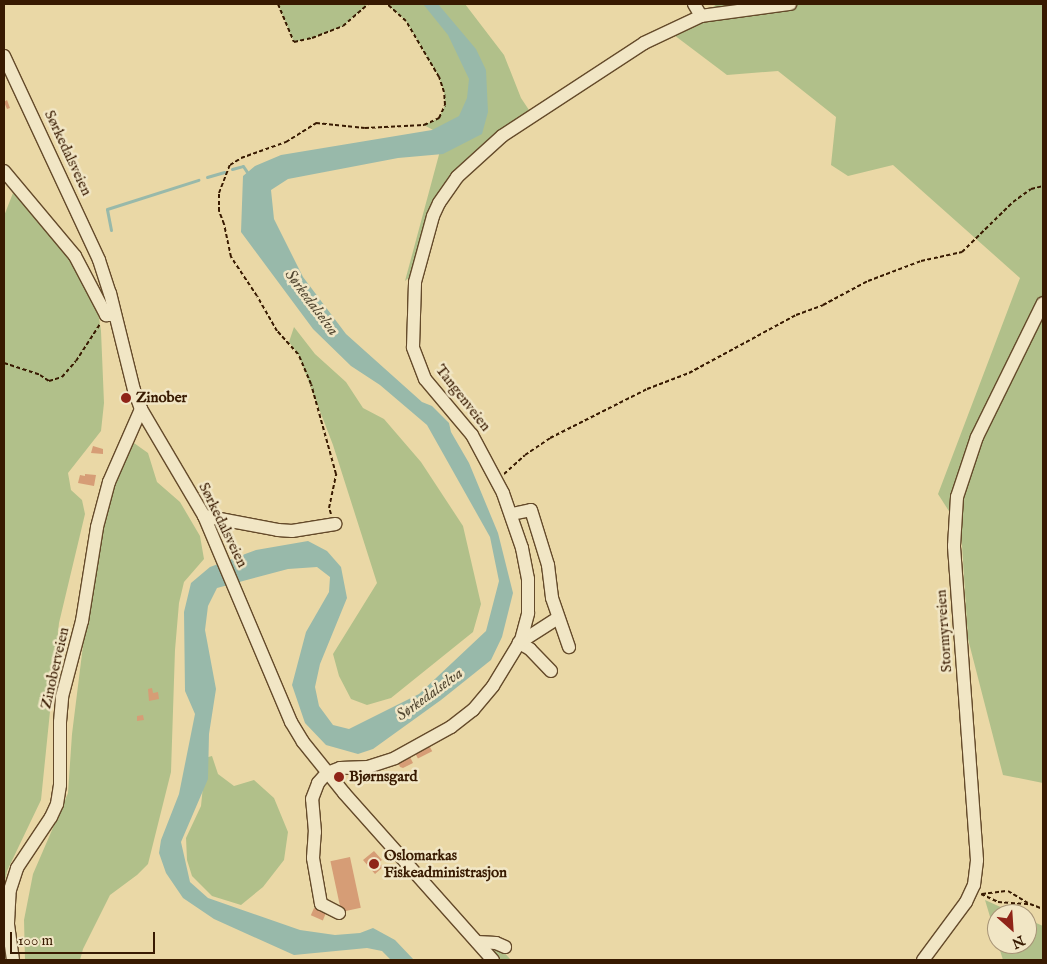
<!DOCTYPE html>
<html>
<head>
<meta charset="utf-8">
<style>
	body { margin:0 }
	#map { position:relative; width:1047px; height:964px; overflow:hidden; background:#ead8a6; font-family:"IM FELL English",serif }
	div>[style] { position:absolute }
	.green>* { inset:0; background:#b1c08a }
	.water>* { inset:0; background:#98b9aa }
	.stream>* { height:3px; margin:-1.5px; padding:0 1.5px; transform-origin:1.5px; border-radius:1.5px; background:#98b9aa }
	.building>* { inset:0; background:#d69d76; transform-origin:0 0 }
	.path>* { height:2px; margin-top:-1px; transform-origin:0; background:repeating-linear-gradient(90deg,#381a01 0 4px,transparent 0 6.5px) }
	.roads { filter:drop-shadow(1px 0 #644a2a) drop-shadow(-1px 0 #644a2a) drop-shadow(0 1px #644a2a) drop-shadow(0 -1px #644a2a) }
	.minor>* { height:12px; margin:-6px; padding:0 6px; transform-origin:6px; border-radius:6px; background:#f1e6c5 }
	.dots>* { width:14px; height:14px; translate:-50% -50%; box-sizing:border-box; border:2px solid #f1e6c5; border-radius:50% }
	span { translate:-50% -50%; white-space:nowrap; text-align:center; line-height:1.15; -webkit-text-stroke:5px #f1e6c5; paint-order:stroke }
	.street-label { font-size:15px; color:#381a01 }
	.poi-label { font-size:15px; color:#381a01; font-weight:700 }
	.left { translate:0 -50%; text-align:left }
	.water-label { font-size:16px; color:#554a34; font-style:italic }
	.frame { position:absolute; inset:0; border:5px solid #381a01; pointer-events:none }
	.north { position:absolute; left:987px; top:904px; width:50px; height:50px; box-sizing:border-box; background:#f1e6c5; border:1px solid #a79477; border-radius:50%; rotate:154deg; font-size:14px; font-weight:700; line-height:20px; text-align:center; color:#381a01 }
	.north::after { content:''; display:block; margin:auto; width:18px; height:22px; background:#8f2418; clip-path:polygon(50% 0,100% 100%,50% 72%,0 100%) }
	.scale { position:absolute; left:10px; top:932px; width:145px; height:22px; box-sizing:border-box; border:2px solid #381a01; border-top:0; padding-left:6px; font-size:15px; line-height:18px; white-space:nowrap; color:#381a01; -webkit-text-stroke:4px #f1e6c5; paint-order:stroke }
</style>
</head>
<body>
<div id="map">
	<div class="green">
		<div style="clip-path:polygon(278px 4px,368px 4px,343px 26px,312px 38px,294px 42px)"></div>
		<div style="clip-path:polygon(387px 4px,465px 4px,504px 55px,521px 98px,531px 113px,455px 174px,416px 271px,405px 281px,444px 136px,424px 125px,439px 118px,445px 105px,444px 92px,439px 77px,406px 21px)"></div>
		<div style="clip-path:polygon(717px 4px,1043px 4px,1043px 783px,1003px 775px,968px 639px,961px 530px,938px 494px,1020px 278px,893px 165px,848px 176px,831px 165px,836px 117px,778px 71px,727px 75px,674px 35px)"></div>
		<div style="clip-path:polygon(13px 193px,94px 283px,101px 331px,104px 403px,101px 431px,68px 473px,71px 490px,82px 500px,85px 514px,59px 623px,41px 800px,7px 871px,4px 886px,4px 216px)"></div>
		<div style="clip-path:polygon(294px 327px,315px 354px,346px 382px,363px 408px,384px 419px,421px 462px,463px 526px,481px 604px,473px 632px,391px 698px,367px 705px,351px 699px,339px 676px,333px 654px,377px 583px,333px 445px,298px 354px,289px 342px)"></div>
		<div style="clip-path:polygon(134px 443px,148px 453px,157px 482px,180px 502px,200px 536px,204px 559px,184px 582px,179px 603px,175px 650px,171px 772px,148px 864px,137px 875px,110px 895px,83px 949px,80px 960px,25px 960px,24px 920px,33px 874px,68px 793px,72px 734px,96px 541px,120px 463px)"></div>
		<div style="clip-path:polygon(212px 756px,218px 774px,234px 786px,254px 780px,274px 798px,288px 832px,284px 860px,263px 887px,241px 905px,212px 896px,192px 876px,187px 860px,186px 838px,201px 806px,203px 786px,201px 759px)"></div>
		<div style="clip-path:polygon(985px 900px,1016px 914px,997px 914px,997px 940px)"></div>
		<div style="clip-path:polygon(1027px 919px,1043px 926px,1043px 960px,1003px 960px,998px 944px,1027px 944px)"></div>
		<div style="clip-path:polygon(493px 948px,502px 950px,511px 960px,501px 960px,492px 950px)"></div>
	</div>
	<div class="water">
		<div style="clip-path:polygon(423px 4px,438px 4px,476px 49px,486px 70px,488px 112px,482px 134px,443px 154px,398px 158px,288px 179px,271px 190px,274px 219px,303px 277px,346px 334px,422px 402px,432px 406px,449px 423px,451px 432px,469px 463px,498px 533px,513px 593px,502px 637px,491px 660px,441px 700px,373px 749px,358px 754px,326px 745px,305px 723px,292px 685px,306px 632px,329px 592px,330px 577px,317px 567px,288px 569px,217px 588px,208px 606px,205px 630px,216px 689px,209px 734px,208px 779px,181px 842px,190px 882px,208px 898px,300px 930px,335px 935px,360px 933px,373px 928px,395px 940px,414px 960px,391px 960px,382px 951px,367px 948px,294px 955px,214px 919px,183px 898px,166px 873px,159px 853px,161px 840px,179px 794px,195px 714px,185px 691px,184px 612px,191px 583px,210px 567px,256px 550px,308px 541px,327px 551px,341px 567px,347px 598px,320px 664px,315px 687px,319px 706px,333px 725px,349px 729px,419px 694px,486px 631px,499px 581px,490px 537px,427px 425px,380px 385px,351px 366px,313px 329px,241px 232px,243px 176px,255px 166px,281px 155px,432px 130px,459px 116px,467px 98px,469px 79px,448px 35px)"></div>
	</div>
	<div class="stream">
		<div style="left:232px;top:169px;width:11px;rotate:-15deg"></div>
		<div style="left:243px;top:166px;width:7px;rotate:56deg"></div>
		<div style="left:207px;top:177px;width:18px;rotate:-16deg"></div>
		<div style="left:111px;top:230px;width:21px;rotate:-101deg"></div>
		<div style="left:107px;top:209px;width:96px;rotate:-17.7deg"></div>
	</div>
	<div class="building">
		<div style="clip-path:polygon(7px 100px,10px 108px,7px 109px,4px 102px)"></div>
		<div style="clip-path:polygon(93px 446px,103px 449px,103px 454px,91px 453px)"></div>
		<div style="clip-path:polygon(85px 474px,96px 475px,94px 486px,78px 483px,80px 475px,85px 476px)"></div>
		<div style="clip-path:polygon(152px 688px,153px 693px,158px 692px,159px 699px,149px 701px,148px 689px)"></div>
		<div style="clip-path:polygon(143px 715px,144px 720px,137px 721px,137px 716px)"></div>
		<div style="left:429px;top:745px;width:7px;height:16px;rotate:63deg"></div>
		<div style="clip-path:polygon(409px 755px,413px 763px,403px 768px,400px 767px,398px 762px)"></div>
		<div style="clip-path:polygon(374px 851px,382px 860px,379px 862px,383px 867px,375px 874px,363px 860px)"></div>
		<div style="left:350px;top:857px;width:52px;height:20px;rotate:78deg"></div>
		<div style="left:314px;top:908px;width:13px;height:8px;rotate:23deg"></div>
	</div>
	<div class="path">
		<div style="left:278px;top:4px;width:41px;rotate:67.2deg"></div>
		<div style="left:294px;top:42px;width:18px;rotate:-13deg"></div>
		<div style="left:312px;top:38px;width:33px;rotate:-21deg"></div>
		<div style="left:343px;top:26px;width:33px;rotate:-41deg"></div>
		<div style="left:4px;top:363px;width:38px;rotate:18deg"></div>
		<div style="left:40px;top:375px;width:11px;rotate:34deg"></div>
		<div style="left:49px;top:381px;width:14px;rotate:-17deg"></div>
		<div style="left:62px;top:377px;width:21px;rotate:-49deg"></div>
		<div style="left:76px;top:361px;width:44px;rotate:-57deg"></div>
		<div style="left:504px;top:474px;width:28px;rotate:-42deg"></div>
		<div style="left:525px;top:455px;width:30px;rotate:-34deg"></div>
		<div style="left:550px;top:438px;width:109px;rotate:-26.8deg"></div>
		<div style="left:647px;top:389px;width:45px;rotate:-20.9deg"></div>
		<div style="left:689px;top:373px;width:122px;rotate:-28.5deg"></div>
		<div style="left:796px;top:315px;width:29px;rotate:-20deg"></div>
		<div style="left:823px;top:305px;width:51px;rotate:-28.1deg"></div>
		<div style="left:868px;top:281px;width:57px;rotate:-20.7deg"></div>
		<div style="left:921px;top:261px;width:42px;rotate:-12.4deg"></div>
		<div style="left:962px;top:252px;width:71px;rotate:-44.4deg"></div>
		<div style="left:1013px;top:202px;width:22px;rotate:-36deg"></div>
		<div style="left:1031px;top:189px;width:12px;rotate:-14deg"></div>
		<div style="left:331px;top:514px;width:6px;rotate:-108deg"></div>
		<div style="left:329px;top:508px;width:35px;rotate:-78deg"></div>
		<div style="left:336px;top:474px;width:93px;rotate:-105.5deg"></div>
		<div style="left:311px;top:384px;width:33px;rotate:-113deg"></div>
		<div style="left:298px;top:354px;width:31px;rotate:-132deg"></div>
		<div style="left:277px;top:331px;width:40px;rotate:-119.7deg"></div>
		<div style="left:257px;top:296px;width:47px;rotate:-123.7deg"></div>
		<div style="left:231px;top:257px;width:34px;rotate:-102deg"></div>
		<div style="left:224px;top:224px;width:14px;rotate:-111deg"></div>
		<div style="left:219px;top:211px;width:18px;rotate:-90deg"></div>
		<div style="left:219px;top:193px;width:30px;rotate:-69deg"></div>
		<div style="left:230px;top:165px;width:13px;rotate:-32deg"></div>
		<div style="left:241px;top:158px;width:48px;rotate:-19.6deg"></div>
		<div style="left:286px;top:142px;width:36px;rotate:-32deg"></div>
		<div style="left:316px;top:123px;width:49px;rotate:5.8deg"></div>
		<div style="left:365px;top:128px;width:59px;rotate:-2.9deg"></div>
		<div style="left:424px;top:125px;width:17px;rotate:-25deg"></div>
		<div style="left:439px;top:118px;width:14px;rotate:-65deg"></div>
		<div style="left:445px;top:105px;width:13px;rotate:-94deg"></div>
		<div style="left:444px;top:92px;width:16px;rotate:-108deg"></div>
		<div style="left:439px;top:77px;width:65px;rotate:-120.5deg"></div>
		<div style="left:406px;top:21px;width:25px;rotate:-138deg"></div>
		<div style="left:981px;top:894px;width:19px;rotate:25deg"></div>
		<div style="left:998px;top:902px;width:32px;rotate:4deg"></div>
		<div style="left:1030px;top:904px;width:14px;rotate:21deg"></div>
		<div style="left:982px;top:894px;width:26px;rotate:-7deg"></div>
		<div style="left:1008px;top:891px;width:23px;rotate:31deg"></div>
	</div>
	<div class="roads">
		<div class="minor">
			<div style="left:701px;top:16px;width:90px;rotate:-7.7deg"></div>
			<div style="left:4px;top:56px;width:225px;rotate:65deg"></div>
			<div style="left:99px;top:260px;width:35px;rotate:72deg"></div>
			<div style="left:110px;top:293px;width:100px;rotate:76.1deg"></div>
			<div style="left:134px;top:390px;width:20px;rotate:70deg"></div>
			<div style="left:141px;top:409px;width:124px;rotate:59.5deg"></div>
			<div style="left:204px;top:516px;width:224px;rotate:67.1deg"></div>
			<div style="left:291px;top:722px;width:23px;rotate:59deg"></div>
			<div style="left:303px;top:742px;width:65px;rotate:51.2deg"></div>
			<div style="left:344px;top:793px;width:224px;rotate:48.3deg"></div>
			<div style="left:4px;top:171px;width:111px;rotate:50.1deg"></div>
			<div style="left:75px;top:256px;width:67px;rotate:62.3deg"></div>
			<div style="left:106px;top:315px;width:9px"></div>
			<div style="left:512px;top:514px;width:19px;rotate:-12deg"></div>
			<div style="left:531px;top:510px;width:58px;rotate:72.8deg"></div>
			<div style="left:548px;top:565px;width:33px;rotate:83deg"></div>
			<div style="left:552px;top:598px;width:52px;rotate:70.9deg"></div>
			<div style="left:204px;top:516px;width:75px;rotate:10.7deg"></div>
			<div style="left:278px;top:530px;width:14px;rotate:4deg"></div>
			<div style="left:292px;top:531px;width:44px;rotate:-9.2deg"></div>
			<div style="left:551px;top:671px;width:30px;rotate:-134deg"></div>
			<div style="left:530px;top:649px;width:13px;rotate:-151deg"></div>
			<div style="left:519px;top:643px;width:46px;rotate:-32.7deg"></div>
			<div style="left:339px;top:913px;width:20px;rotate:-153deg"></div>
			<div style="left:321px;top:904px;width:47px;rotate:-99.9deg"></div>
			<div style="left:313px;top:858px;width:26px;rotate:-86deg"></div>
			<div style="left:315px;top:832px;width:33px;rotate:-95deg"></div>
			<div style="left:312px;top:799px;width:17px;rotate:-69deg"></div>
			<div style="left:318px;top:783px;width:13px;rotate:-48deg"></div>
			<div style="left:327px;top:773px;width:14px;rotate:-21deg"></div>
			<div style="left:340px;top:768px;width:28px;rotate:-2deg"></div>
			<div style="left:368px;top:767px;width:28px;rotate:-18deg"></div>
			<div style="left:395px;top:758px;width:64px;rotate:-29deg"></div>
			<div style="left:451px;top:727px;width:28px;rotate:-38deg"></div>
			<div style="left:473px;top:710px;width:31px;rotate:-50deg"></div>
			<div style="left:493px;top:686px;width:54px;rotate:-58.7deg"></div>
			<div style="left:521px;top:640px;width:28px;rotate:-75deg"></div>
			<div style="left:528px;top:613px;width:34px;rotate:-90deg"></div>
			<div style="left:528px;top:579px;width:32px;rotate:-101deg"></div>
			<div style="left:522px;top:548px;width:58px;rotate:-109.1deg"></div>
			<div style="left:503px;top:493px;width:66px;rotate:-118.1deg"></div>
			<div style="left:472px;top:435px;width:73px;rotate:-130deg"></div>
			<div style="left:425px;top:379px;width:34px;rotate:-111deg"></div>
			<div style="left:413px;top:347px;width:65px;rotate:-88.2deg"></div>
			<div style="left:415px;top:282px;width:68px;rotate:-74.7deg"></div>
			<div style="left:433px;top:216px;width:14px;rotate:-65deg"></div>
			<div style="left:439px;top:203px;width:32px;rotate:-55deg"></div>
			<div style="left:457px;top:177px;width:61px;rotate:-42.3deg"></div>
			<div style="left:502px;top:136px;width:170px;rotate:-33.2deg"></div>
			<div style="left:644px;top:43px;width:63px;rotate:-25.3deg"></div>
			<div style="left:701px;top:16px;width:14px;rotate:-120deg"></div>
			<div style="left:477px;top:942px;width:19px;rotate:3deg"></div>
			<div style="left:496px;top:943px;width:10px;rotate:24deg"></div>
			<div style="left:13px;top:960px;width:37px;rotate:-98deg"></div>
			<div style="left:8px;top:923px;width:33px;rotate:-87deg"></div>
			<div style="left:10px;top:890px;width:23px;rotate:-72deg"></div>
			<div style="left:17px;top:868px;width:61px;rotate:-56.3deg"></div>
			<div style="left:51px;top:817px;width:14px;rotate:-65deg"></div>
			<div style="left:57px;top:804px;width:19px;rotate:-81deg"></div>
			<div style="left:60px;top:785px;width:63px;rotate:-90deg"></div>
			<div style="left:60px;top:722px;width:25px;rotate:-85deg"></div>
			<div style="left:62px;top:697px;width:79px;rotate:-75.3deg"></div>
			<div style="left:82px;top:621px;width:95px;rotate:-80.9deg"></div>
			<div style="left:97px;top:527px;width:47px;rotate:-75.1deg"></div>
			<div style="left:109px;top:482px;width:80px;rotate:-66.3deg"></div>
			<div style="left:923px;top:960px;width:72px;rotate:-53.4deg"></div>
			<div style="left:966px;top:902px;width:19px;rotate:-65deg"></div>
			<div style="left:974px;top:885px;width:25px;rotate:-83deg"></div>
			<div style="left:977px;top:860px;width:315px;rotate:-94.2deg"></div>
			<div style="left:954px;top:546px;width:49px;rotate:-86.5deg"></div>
			<div style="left:957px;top:497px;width:63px;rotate:-71.6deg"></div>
			<div style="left:977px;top:437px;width:149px;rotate:-63.8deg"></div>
		</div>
	</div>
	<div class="dots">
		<div style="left:126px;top:398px;background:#8f2418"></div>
		<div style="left:339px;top:777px;background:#8f2418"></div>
		<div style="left:374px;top:864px;background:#8f2418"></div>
	</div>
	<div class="street-label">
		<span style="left:68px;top:153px;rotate:65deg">Sørkedalsveien</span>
		<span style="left:463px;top:398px;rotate:52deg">Tangenveien</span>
		<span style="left:223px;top:525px;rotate:64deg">Sørkedalsveien</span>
		<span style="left:944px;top:631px;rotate:-94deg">Stormyrveien</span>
		<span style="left:55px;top:668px;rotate:-77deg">Zinoberveien</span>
	</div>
	<div class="poi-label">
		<span class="left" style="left:136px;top:398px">Zinober</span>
		<span class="left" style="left:349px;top:777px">Bjørnsgard</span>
		<span class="left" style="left:384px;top:864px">Oslomarkas<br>Fiskeadministrasjon</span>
	</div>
	<div class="water-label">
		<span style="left:311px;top:303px;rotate:53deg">Sørkedalselva</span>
		<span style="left:430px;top:695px;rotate:-36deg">Sørkedalselva</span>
	</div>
	<div class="frame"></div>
	<div class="north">N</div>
	<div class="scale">100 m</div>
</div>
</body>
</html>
